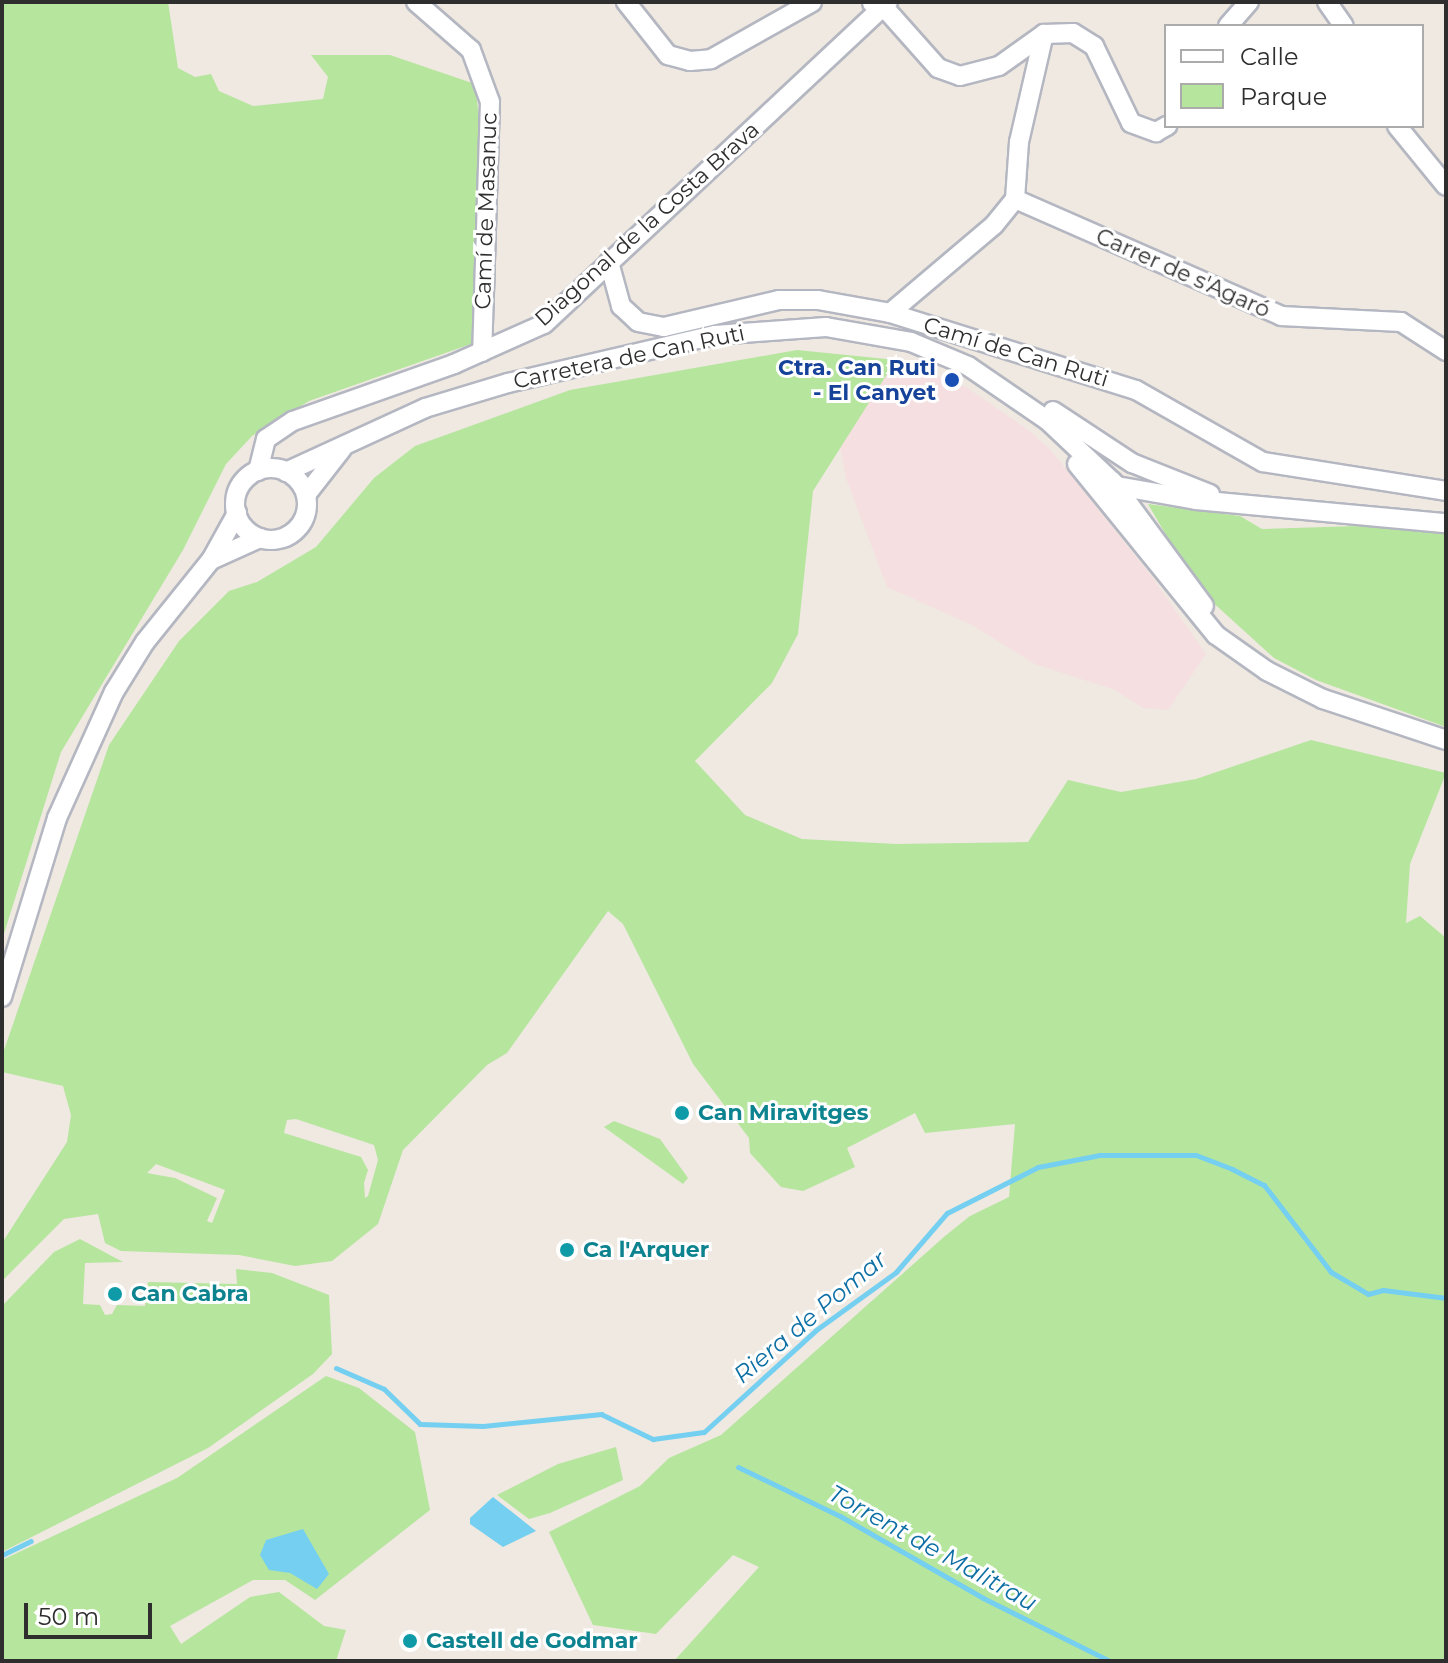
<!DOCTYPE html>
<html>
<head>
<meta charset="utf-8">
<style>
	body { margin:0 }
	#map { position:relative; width:1448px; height:1663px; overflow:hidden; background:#efe9e1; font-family:Montserrat,sans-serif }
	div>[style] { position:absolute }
	.medical>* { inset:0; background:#f5dfe0 }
	.green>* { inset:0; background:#b6e59e }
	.water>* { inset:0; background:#75cff0 }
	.stream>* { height:5px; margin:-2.5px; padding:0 2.5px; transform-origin:2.5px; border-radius:2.5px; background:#75cff0 }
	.roads { filter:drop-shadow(2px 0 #b4b7c1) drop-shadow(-2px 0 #b4b7c1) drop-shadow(0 2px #b4b7c1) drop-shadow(0 -2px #b4b7c1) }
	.minor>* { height:18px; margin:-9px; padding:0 9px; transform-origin:9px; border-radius:9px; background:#fff }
	.minor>.ring { margin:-9px; padding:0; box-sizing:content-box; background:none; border:18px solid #fff; border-radius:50% }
	.dots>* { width:22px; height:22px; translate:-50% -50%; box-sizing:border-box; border:4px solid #fff; border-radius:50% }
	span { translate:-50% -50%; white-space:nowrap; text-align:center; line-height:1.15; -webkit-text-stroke:6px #fff; paint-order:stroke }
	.street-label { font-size:22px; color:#2e2e2e }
	.transit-label { font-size:22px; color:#164399; font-weight:700 }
	.right { translate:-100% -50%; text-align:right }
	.culture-label { font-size:22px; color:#0d838f; font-weight:700 }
	.left { translate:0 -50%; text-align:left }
	.water-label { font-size:24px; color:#0d6fa3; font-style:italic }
	.frame { position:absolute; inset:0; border:4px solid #2e2e2e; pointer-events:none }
	.legend { position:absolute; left:1164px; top:24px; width:260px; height:104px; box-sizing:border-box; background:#fff; border:2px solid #ababab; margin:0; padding:10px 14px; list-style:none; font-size:24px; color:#2e2e2e }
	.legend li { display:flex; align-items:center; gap:16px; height:40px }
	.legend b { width:40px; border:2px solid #ababab }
	.scale { position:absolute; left:24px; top:1603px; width:128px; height:36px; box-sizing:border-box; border:4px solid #2e2e2e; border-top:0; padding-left:10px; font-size:24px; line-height:28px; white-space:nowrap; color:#2e2e2e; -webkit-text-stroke:6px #fff; paint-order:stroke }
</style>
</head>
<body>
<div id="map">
	<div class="medical">
		<div style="clip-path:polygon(896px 360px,966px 387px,1027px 429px,1050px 449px,1152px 577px,1206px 654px,1168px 710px,1143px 708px,1115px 690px,1035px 664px,972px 625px,887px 587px,846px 478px,838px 435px)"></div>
	</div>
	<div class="green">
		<div style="clip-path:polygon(2px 2px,168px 2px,178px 68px,195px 77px,211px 74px,219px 91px,253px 106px,323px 99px,328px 77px,311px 55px,390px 55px,475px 84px,482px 143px,471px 344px,309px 401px,252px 436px,226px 464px,183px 550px,61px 752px,2px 940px)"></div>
		<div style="clip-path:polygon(evenodd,797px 350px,896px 360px,813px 491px,798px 634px,772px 683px,695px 761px,745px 815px,802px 839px,896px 844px,1028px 842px,1068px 780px,1121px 792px,1196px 779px,1311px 740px,1446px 773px,1410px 864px,1406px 923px,1420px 916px,1446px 938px,1446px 1661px,674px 1661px,759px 1567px,733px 1555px,656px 1634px,593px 1625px,549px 1532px,640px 1486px,669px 1458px,721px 1435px,945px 1236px,970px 1216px,1009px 1197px,1015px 1124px,925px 1133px,915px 1113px,847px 1148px,855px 1167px,803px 1191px,781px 1187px,750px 1153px,749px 1138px,693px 1064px,623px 924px,608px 911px,507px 1053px,487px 1065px,403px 1150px,378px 1224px,332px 1261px,295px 1266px,239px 1255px,121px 1251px,105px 1243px,98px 1214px,64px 1219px,2px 1281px,2px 1243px,67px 1142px,71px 1115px,63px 1086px,2px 1072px,2px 1056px,109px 745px,179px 641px,229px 591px,257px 582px,316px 547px,374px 478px,415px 446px,570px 390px,797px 350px,296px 1119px,374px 1145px,378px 1160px,368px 1196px,365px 1198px,364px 1183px,368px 1170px,361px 1157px,284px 1133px,287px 1120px,296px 1119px,797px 350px,156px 1164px,225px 1190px,212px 1223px,207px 1221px,217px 1198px,175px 1178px,147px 1173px,156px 1164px)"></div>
		<div style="clip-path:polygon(1148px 504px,1240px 516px,1262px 529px,1357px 526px,1446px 533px,1446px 727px,1316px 680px,1274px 658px,1197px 588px)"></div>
		<div style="clip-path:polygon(614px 1121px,660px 1139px,688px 1178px,683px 1184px,604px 1127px)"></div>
		<div style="clip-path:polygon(80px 1239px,123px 1262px,85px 1263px,83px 1304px,100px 1305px,105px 1315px,112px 1314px,117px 1305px,145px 1306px,148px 1282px,237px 1284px,236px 1269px,272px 1273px,329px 1295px,332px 1354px,313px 1374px,208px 1448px,2px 1552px,2px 1306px,54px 1252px)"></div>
		<div style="clip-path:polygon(326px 1376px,359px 1388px,415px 1432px,430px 1510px,315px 1600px,285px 1580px,253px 1580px,170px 1626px,181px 1644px,250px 1597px,279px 1592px,324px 1626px,346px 1630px,336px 1661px,2px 1661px,2px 1560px,177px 1478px)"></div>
		<div style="clip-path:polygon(616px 1447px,623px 1480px,550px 1513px,529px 1519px,497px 1495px,558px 1464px)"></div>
	</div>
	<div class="water">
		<div style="clip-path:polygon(493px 1497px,536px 1531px,503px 1547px,470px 1524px,470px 1518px)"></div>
		<div style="clip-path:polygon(303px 1529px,329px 1574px,317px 1589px,290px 1573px,269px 1570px,260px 1555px,266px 1540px)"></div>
	</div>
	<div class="stream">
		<div style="left:336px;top:1368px;width:52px;rotate:23.6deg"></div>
		<div style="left:384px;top:1389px;width:50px;rotate:44.2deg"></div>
		<div style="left:420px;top:1424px;width:63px;rotate:1.8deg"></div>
		<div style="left:483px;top:1426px;width:119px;rotate:-5.8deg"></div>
		<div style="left:601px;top:1414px;width:58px;rotate:25.7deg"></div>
		<div style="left:653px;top:1439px;width:51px;rotate:-7.8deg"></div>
		<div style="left:704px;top:1432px;width:151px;rotate:-42.3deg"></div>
		<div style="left:816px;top:1330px;width:99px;rotate:-35.9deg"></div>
		<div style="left:896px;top:1272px;width:78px;rotate:-49.2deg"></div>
		<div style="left:947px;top:1213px;width:102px;rotate:-26.8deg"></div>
		<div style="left:1038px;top:1167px;width:63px;rotate:-11deg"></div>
		<div style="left:1100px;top:1155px;width:96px"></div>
		<div style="left:1196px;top:1155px;width:39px;rotate:21deg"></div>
		<div style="left:1232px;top:1169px;width:36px;rotate:27deg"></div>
		<div style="left:1264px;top:1185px;width:110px;rotate:52.4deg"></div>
		<div style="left:1331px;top:1272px;width:43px;rotate:30.7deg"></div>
		<div style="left:1368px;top:1294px;width:16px;rotate:-15deg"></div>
		<div style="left:1383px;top:1290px;width:64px;rotate:7.2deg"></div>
		<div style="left:738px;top:1467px;width:113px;rotate:25.7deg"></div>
		<div style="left:840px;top:1516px;width:165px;rotate:29.8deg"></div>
		<div style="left:983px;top:1598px;width:142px;rotate:26.4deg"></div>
		<div style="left:2px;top:1555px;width:32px;rotate:-26deg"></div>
	</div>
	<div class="roads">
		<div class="minor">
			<div style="left:416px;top:2px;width:73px;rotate:41.1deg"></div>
			<div style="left:471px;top:50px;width:55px;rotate:69.9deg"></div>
			<div style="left:490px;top:102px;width:250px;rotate:91.8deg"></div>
			<div style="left:626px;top:2px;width:68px;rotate:51.6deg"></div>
			<div style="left:668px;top:55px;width:23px;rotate:15deg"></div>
			<div style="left:690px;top:61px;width:21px;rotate:-5deg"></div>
			<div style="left:711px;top:59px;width:116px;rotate:-29.4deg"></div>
			<div style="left:1327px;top:2px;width:29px;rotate:55deg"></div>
			<div style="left:872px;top:3px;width:11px;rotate:15deg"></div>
			<div style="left:883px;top:6px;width:83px;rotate:48.4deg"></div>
			<div style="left:938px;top:68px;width:23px;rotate:20deg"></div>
			<div style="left:960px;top:76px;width:40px;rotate:-14.4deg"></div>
			<div style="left:999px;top:66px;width:55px;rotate:-35.4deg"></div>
			<div style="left:1044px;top:34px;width:29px;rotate:-2deg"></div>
			<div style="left:1073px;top:33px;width:25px;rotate:32deg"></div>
			<div style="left:1094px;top:46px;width:85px;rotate:64.3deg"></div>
			<div style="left:1131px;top:123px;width:27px;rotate:20deg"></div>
			<div style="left:1156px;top:132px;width:13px;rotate:-29deg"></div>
			<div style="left:1228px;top:26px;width:32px;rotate:-49deg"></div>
			<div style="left:1397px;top:126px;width:77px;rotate:50.8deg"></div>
			<div style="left:1015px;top:199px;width:291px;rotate:23.7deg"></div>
			<div style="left:1281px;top:316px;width:120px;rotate:2.9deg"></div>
			<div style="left:1401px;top:322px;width:54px;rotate:32.8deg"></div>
			<div style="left:1015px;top:199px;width:57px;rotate:-86deg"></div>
			<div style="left:1019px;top:142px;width:111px;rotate:-77deg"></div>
			<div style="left:609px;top:262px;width:46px;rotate:74.7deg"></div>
			<div style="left:621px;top:306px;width:23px;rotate:43deg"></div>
			<div style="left:638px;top:322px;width:26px;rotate:11deg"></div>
			<div style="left:664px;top:327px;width:118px;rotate:-13.2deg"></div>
			<div style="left:779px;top:300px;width:39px"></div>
			<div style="left:818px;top:300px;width:73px;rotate:10.2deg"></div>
			<div style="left:890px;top:313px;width:258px;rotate:17.4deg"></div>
			<div style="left:1136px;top:390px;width:146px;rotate:29.6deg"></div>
			<div style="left:1263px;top:462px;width:185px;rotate:9deg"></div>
			<div style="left:890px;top:313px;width:136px;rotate:-40.2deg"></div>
			<div style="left:994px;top:225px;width:33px;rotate:-51deg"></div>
			<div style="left:1053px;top:411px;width:95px;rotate:33.4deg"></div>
			<div style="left:1132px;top:463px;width:84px;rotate:21.7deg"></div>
			<div style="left:1077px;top:464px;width:220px;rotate:50.9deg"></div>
			<div style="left:1216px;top:635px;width:62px;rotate:35.2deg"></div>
			<div style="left:1267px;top:671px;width:63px;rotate:26.6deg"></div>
			<div style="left:1323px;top:699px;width:130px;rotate:18.4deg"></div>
			<div class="ring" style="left:235px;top:468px;width:54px;height:54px"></div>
			<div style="left:258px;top:471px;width:33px;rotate:-76deg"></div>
			<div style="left:266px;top:439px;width:32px;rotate:-34deg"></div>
			<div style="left:293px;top:421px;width:171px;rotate:-19.5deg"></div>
			<div style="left:454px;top:364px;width:98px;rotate:-24deg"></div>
			<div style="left:544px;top:324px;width:471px;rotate:-43.1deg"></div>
			<div style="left:286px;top:472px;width:153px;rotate:-24.7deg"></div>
			<div style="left:425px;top:408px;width:87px;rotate:-16.8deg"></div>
			<div style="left:508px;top:383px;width:212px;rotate:-13.1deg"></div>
			<div style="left:715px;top:335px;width:111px;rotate:-4.1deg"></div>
			<div style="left:826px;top:327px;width:86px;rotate:10deg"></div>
			<div style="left:911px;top:342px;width:62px;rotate:22.8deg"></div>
			<div style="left:968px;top:366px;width:96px;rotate:34.4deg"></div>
			<div style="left:1047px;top:420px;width:96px;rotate:43.3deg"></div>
			<div style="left:1117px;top:486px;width:80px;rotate:10deg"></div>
			<div style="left:1196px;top:500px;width:251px;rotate:5.3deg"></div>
			<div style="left:1112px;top:481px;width:155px;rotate:53.6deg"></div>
			<div style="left:306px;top:495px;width:58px;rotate:-52deg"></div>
			<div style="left:211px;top:560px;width:54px;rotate:-61deg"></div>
			<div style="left:2px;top:997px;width:187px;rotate:-72.9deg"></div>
			<div style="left:57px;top:818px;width:138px;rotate:-65.7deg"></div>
			<div style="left:114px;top:692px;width:59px;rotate:-58.2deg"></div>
			<div style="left:145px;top:642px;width:105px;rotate:-51.2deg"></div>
			<div style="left:211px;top:560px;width:54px;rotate:-24.2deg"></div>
		</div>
	</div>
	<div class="dots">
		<div style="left:952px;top:380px;background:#1a4fb4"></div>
		<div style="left:682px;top:1113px;background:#0f9aa8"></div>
		<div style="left:567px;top:1250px;background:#0f9aa8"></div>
		<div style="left:115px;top:1294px;background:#0f9aa8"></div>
		<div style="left:410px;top:1641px;background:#0f9aa8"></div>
	</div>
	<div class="street-label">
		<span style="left:486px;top:211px;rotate:-88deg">Camí de Masanuc</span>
		<span style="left:647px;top:224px;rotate:-42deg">Diagonal de la Costa Brava</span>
		<span style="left:1183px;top:273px;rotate:24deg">Carrer de s'Agaró</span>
		<span style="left:1016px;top:352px;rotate:17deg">Camí de Can Ruti</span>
		<span style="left:629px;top:357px;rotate:-12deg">Carretera de Can Ruti</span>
	</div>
	<div class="transit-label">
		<span class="right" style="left:936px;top:380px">Ctra. Can Ruti<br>- El Canyet</span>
	</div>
	<div class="culture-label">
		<span class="left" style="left:698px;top:1113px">Can Miravitges</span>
		<span class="left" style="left:583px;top:1250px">Ca l'Arquer</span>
		<span class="left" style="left:131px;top:1294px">Can Cabra</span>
		<span class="left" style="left:426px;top:1641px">Castell de Godmar</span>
	</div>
	<div class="water-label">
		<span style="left:810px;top:1317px;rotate:-40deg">Riera de Pomar</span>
		<span style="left:933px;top:1548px;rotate:29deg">Torrent de Malitrau</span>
	</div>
	<div class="frame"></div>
	<ul class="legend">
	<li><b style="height:10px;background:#fff"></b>Calle</li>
	<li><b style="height:22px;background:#b6e59e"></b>Parque</li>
	</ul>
	<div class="scale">50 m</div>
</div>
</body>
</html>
